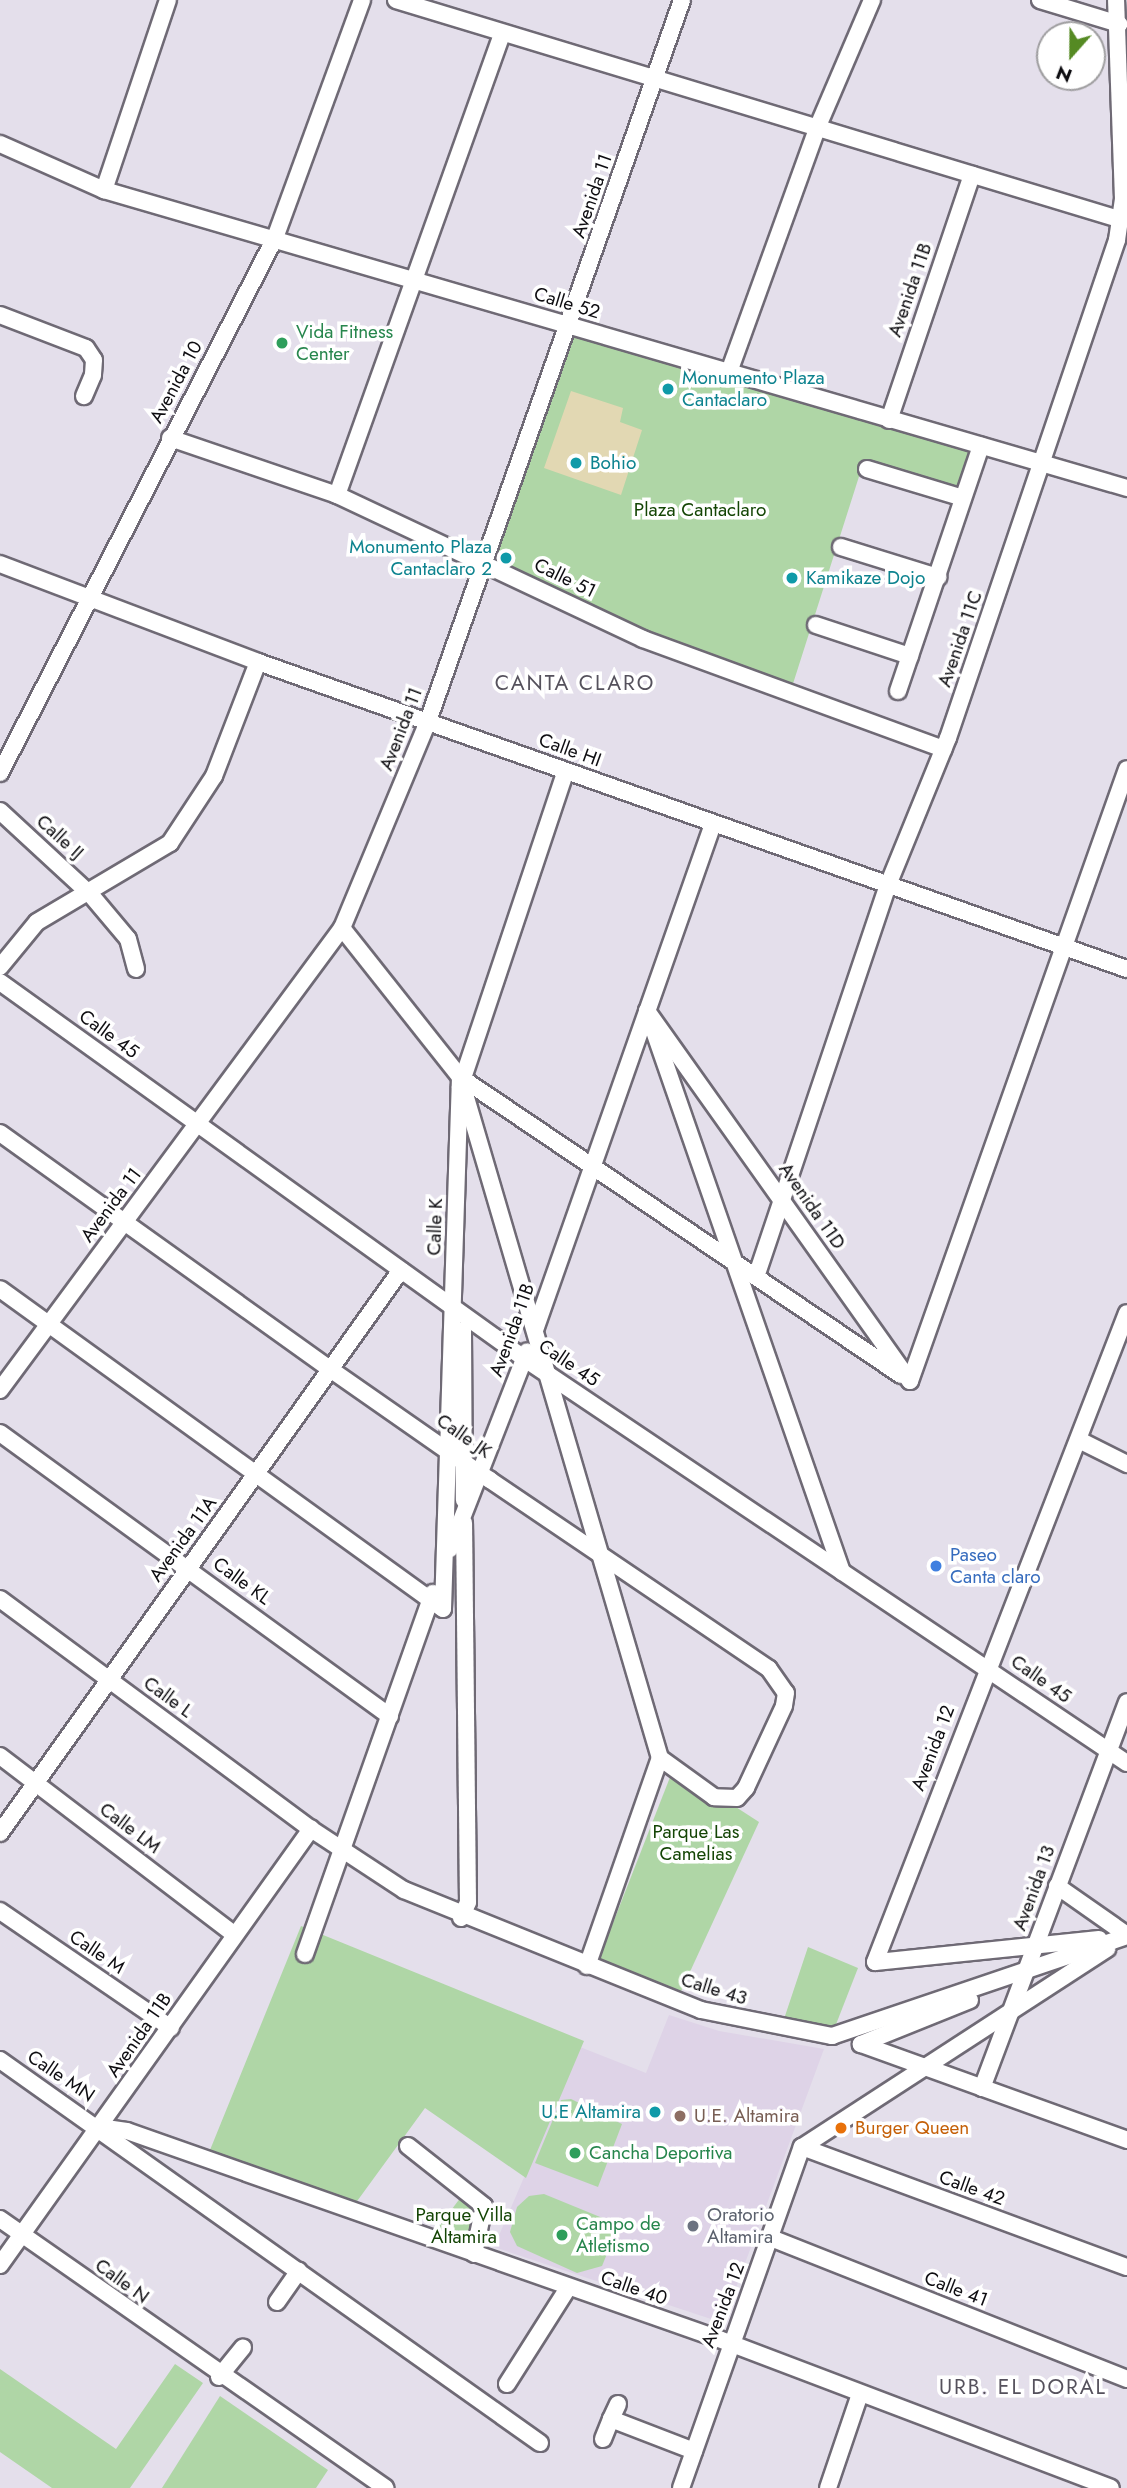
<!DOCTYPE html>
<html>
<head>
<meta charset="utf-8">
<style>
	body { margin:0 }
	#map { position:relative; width:1127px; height:2488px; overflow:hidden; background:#e4dfeb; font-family:Jost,sans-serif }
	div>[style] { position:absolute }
	.education>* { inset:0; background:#ded3e7 }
	.green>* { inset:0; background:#afd6a6 }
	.sand>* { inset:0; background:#e2d8b3 }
	.roads { filter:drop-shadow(2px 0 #6f6a75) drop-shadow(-2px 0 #6f6a75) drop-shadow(0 2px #6f6a75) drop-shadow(0 -2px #6f6a75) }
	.minor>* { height:16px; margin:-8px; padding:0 8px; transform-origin:8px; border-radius:8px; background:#fff }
	.dots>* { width:19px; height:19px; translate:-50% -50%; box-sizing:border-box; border:4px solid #fff; border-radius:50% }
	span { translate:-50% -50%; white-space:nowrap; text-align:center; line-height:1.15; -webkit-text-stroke:7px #fff; paint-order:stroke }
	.street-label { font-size:19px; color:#0e0d11 }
	.leisure-label { font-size:19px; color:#27864d }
	.left { translate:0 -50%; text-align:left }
	.culture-label { font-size:19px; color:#0d838f }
	.right { translate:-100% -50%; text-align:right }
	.park-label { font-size:19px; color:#144505 }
	.shop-label { font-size:19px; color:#366cbe }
	.education-label { font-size:19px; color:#785e54 }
	.food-label { font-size:19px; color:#c56008 }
	.worship-label { font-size:19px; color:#5b616d }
	.neighbourhood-label { font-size:21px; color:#55515c; letter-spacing:2px }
	.north { position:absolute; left:1036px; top:21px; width:70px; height:70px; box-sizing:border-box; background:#fff; border:2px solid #9f9ea0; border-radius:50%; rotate:201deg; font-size:19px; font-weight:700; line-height:28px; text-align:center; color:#0e0d11 }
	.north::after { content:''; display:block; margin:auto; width:24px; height:32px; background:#558a23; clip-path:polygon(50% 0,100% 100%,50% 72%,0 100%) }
</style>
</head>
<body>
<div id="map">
	<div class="education">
		<div style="clip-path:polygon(669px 2015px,719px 2031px,824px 2049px,723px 2323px,494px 2247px,580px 2047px,646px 2073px)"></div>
	</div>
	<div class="green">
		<div style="clip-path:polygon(572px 329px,977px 449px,961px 495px,863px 464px,791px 690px,643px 636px,487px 561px)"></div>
		<div style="clip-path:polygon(674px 1767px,759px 1822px,677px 2000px,595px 1969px)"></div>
		<div style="clip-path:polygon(301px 1926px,584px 2041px,526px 2178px,425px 2108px,355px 2204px,210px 2150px)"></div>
		<div style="clip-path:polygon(808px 1947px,858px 1968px,833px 2032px,783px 2022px)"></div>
		<div style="clip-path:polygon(571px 2099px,622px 2124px,598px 2187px,535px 2163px,561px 2100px)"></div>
		<div style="clip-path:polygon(544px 2194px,605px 2219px,613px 2239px,602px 2266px,577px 2273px,517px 2246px,510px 2232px,517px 2207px,529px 2196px)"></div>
		<div style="clip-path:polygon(461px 2197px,488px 2217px,476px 2253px,431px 2237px)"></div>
		<div style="clip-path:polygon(175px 2364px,203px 2383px,130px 2488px,52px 2488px,0 2452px,0 2369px,116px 2449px)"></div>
		<div style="clip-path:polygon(220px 2396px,328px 2470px,316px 2488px,162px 2488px)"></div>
	</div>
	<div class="sand">
		<div style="clip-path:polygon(571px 391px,623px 408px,620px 422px,642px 430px,621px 495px,544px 468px)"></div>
	</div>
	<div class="roads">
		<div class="minor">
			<div style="left:396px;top:0;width:759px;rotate:16.86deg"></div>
			<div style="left:1040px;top:0;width:83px;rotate:16.9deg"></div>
			<div style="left:0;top:144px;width:114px;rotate:23.9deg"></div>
			<div style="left:104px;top:190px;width:1066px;rotate:16.24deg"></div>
			<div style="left:104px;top:190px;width:200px;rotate:-71.4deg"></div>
			<div style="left:0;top:315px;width:92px;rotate:21deg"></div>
			<div style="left:86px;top:348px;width:14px;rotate:56deg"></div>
			<div style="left:94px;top:360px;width:15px;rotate:94deg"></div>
			<div style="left:93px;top:375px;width:23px;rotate:113deg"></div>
			<div style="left:729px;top:372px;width:262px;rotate:-70.1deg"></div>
			<div style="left:818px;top:126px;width:137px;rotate:-66.8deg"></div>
			<div style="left:889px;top:420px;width:259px;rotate:-71.3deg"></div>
			<div style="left:170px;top:438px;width:176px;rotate:18.8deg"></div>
			<div style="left:337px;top:495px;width:338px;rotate:25.2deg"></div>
			<div style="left:643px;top:639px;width:320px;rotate:20.1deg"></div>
			<div style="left:867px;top:469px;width:100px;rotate:16.8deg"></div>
			<div style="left:337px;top:495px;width:490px;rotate:-70.3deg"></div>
			<div style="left:841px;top:547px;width:102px;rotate:17.2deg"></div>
			<div style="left:0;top:564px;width:276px;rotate:20.8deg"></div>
			<div style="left:258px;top:662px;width:922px;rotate:19.46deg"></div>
			<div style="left:816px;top:625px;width:99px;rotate:18.3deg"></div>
			<div style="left:898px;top:691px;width:259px;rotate:-71.3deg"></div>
			<div style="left:0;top:773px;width:602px;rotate:-62.8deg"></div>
			<div style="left:275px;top:238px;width:253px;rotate:-69.9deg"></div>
			<div style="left:0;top:811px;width:124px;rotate:42.7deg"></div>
			<div style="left:91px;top:895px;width:57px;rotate:49.9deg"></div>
			<div style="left:128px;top:939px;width:31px;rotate:75deg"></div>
			<div style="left:342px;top:928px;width:190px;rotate:51.6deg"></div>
			<div style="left:460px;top:1077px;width:532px;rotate:34.05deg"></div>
			<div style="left:0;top:967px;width:58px;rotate:-50.6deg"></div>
			<div style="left:37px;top:922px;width:155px;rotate:-30.7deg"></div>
			<div style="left:170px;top:843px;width:80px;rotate:-56.7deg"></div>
			<div style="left:214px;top:776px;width:122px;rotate:-68.9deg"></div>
			<div style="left:0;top:982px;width:646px;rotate:35.68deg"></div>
			<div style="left:525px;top:1359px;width:725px;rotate:33.87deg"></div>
			<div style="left:460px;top:1087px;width:333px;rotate:-71.5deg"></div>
			<div style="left:0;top:1133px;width:406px;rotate:35.6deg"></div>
			<div style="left:330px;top:1369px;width:182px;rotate:34.9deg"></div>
			<div style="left:479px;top:1473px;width:13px;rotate:32deg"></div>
			<div style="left:490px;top:1480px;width:337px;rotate:34.1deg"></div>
			<div style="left:769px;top:1669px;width:29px;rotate:55deg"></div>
			<div style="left:786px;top:1693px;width:13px;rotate:99deg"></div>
			<div style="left:784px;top:1706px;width:90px;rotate:114.9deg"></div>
			<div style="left:746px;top:1788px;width:13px;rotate:132deg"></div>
			<div style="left:737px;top:1798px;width:23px;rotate:-178deg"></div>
			<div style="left:714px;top:1797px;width:67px;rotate:-144.2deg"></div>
			<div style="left:660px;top:1758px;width:710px;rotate:-106.37deg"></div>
			<div style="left:460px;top:1077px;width:532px;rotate:91.83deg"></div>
			<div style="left:443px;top:1609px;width:546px;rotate:-144.16deg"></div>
			<div style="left:756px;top:1277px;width:414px;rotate:-71.4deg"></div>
			<div style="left:888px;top:885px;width:159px;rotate:-67.8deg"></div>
			<div style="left:948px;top:738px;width:526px;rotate:-71.25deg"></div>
			<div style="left:1117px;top:240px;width:41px;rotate:-81.7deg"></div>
			<div style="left:1123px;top:199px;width:199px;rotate:-92deg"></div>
			<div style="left:463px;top:1330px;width:170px;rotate:89.7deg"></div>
			<div style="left:535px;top:1330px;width:536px;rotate:-70.62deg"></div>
			<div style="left:0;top:1390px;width:575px;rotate:-53.49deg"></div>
			<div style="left:342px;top:928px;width:224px;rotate:-67.4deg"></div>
			<div style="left:428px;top:721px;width:764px;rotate:-70.59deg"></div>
			<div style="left:0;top:1433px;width:482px;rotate:36deg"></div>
			<div style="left:1079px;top:1440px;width:54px;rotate:26.6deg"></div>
			<div style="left:450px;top:1549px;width:212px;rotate:-68.7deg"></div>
			<div style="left:842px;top:1572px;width:594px;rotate:-109.17deg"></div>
			<div style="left:647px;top:1011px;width:454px;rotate:54.6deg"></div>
			<div style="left:910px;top:1381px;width:649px;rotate:-70.48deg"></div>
			<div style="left:0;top:1599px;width:387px;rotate:36.5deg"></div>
			<div style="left:311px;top:1829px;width:111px;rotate:33.3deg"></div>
			<div style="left:404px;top:1890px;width:320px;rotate:22deg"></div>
			<div style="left:701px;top:2010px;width:134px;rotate:11.2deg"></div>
			<div style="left:832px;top:2036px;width:311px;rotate:-18.7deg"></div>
			<div style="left:0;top:1756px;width:294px;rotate:37.3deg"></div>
			<div style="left:0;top:1833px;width:691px;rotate:-54.54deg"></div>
			<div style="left:1057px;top:1886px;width:85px;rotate:35deg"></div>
			<div style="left:0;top:1911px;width:207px;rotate:34.4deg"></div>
			<div style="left:461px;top:1918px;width:17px;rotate:-66deg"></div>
			<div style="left:468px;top:1902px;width:379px;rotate:-90.6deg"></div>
			<div style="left:1099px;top:1939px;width:225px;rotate:174.1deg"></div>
			<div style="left:875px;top:1962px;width:696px;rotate:-68.78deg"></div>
			<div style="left:305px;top:1954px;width:383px;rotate:-70.5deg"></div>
			<div style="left:587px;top:1966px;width:220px;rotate:-70.7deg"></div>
			<div style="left:970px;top:2000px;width:118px;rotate:158deg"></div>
			<div style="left:861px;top:2044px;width:283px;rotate:19.8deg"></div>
			<div style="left:0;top:2060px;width:662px;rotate:35.35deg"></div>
			<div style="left:982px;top:2088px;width:412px;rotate:-69.4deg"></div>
			<div style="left:99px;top:2127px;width:28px;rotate:8deg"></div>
			<div style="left:127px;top:2131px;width:627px;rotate:19.36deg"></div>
			<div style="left:719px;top:2339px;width:419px;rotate:20.8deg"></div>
			<div style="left:408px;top:2146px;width:97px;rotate:38.3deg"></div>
			<div style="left:484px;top:2206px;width:49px;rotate:101.8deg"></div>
			<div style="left:802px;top:2147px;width:346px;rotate:20.3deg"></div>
			<div style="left:0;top:2219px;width:470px;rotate:34.9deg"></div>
			<div style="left:771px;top:2238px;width:383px;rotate:21.6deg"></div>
			<div style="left:0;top:2265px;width:536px;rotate:-54.5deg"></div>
			<div style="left:277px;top:2302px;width:38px;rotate:-55deg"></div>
			<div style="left:219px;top:2377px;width:38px;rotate:-51deg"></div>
			<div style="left:507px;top:2384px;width:114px;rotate:-57.6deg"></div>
			<div style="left:618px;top:2404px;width:17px;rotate:115deg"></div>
			<div style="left:611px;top:2419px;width:89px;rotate:21.1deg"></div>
			<div style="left:603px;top:2439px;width:22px;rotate:-68deg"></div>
			<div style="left:681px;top:2488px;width:362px;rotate:-70.5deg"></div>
			<div style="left:802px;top:2147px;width:364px;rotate:-33deg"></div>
			<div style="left:828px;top:2488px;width:99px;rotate:-71.2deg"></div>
		</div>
	</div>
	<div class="dots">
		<div style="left:282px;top:343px;background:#2e9e5b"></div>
		<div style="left:668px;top:389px;background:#0f9aa8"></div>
		<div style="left:576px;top:463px;background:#0f9aa8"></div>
		<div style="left:506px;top:558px;background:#0f9aa8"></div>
		<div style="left:792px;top:578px;background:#0f9aa8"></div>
		<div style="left:936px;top:1566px;background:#3f7fe0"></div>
		<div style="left:655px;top:2112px;background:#0f9aa8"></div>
		<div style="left:680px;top:2116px;background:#8d6e63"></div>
		<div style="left:841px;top:2128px;background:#e8710a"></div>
		<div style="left:575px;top:2153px;background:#2e9e5b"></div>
		<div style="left:693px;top:2226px;background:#6b7280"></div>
		<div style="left:562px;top:2235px;background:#2e9e5b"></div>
	</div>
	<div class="street-label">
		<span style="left:592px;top:196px;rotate:-71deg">Avenida 11</span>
		<span style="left:910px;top:290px;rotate:-71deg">Avenida 11B</span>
		<span style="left:567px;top:303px;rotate:17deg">Calle 52</span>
		<span style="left:176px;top:382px;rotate:-62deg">Avenida 10</span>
		<span style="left:565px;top:578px;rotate:26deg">Calle 51</span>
		<span style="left:960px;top:639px;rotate:-71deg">Avenida 11C</span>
		<span style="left:401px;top:729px;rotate:-69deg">Avenida 11</span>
		<span style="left:570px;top:750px;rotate:20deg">Calle HI</span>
		<span style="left:60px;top:837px;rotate:42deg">Calle IJ</span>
		<span style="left:109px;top:1034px;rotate:36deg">Calle 45</span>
		<span style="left:111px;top:1205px;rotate:-53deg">Avenida 11</span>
		<span style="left:812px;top:1206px;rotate:55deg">Avenida 11D</span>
		<span style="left:435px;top:1227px;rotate:-88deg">Calle K</span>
		<span style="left:512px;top:1330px;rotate:-70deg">Avenida 11B</span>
		<span style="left:569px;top:1363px;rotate:34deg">Calle 45</span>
		<span style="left:464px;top:1436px;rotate:35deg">Calle JK</span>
		<span style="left:183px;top:1539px;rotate:-54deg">Avenida 11A</span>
		<span style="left:242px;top:1581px;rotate:36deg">Calle KL</span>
		<span style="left:1041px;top:1679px;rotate:35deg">Calle 45</span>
		<span style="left:168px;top:1697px;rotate:36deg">Calle L</span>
		<span style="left:933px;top:1748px;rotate:-69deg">Avenida 12</span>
		<span style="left:130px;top:1828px;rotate:37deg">Calle LM</span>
		<span style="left:1034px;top:1888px;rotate:-70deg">Avenida 13</span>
		<span style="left:97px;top:1952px;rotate:34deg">Calle M</span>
		<span style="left:714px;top:1989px;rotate:17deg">Calle 43</span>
		<span style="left:139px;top:2035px;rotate:-55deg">Avenida 11B</span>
		<span style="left:61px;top:2076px;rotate:34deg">Calle MN</span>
		<span style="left:972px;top:2188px;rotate:20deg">Calle 42</span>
		<span style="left:122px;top:2281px;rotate:36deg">Calle N</span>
		<span style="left:634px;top:2288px;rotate:19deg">Calle 40</span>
		<span style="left:956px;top:2289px;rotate:21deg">Calle 41</span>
		<span style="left:723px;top:2305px;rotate:-69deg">Avenida 12</span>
	</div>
	<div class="leisure-label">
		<span class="left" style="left:296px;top:343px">Vida Fitness<br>Center</span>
		<span class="left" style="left:589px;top:2153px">Cancha Deportiva</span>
		<span class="left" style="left:576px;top:2235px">Campo de<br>Atletismo</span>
	</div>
	<div class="culture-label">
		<span class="left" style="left:682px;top:389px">Monumento Plaza<br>Cantaclaro</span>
		<span class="left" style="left:590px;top:463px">Bohio</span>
		<span class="right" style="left:492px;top:558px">Monumento Plaza<br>Cantaclaro 2</span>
		<span class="left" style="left:806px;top:578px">Kamikaze Dojo</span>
		<span class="right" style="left:641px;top:2112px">U.E Altamira</span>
	</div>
	<div class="park-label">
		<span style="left:700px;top:510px">Plaza Cantaclaro</span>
		<span style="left:696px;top:1843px">Parque Las<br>Camelias</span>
		<span style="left:464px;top:2226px">Parque Villa<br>Altamira</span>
	</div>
	<div class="shop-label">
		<span class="left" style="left:950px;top:1566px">Paseo<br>Canta claro</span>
	</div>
	<div class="education-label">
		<span class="left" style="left:694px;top:2116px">U.E. Altamira</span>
	</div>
	<div class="food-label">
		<span class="left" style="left:855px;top:2128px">Burger Queen</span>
	</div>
	<div class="worship-label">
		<span class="left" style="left:707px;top:2226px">Oratorio<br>Altamira</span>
	</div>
	<div class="neighbourhood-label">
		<span style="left:575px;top:683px">CANTA CLARO</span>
		<span style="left:1023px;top:2387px">URB. EL DORAL</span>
	</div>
	<div class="north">N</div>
</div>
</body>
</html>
